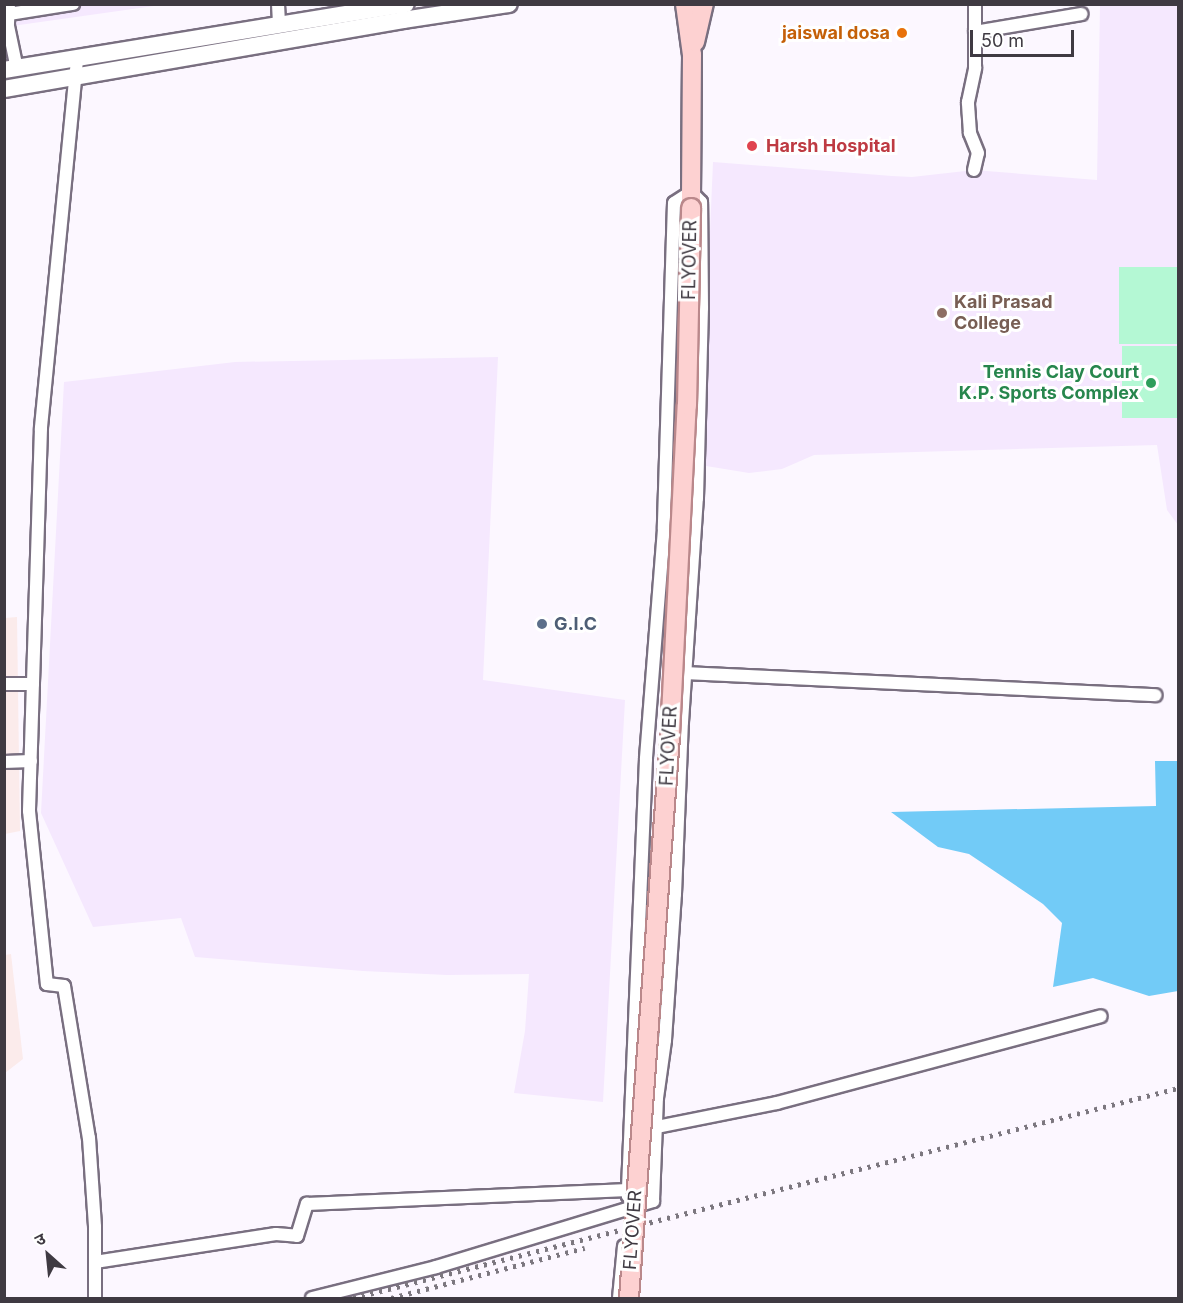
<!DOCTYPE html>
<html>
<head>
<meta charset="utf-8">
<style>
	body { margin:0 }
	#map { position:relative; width:1183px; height:1303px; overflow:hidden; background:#fcf7ff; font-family:Inter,"Noto Sans Devanagari",sans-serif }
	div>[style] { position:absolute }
	.built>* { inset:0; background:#f5e8fe }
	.medical>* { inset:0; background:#fbebeb }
	.green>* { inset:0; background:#b4f8d4; transform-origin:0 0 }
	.water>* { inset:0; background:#72cbf7 }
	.roads { filter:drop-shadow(2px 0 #796f80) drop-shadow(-2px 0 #796f80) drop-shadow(0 2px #796f80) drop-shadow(0 -2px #796f80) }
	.minor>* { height:12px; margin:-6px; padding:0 6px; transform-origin:6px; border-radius:6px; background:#fff }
	.secondary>* { height:16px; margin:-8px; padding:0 8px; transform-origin:8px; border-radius:8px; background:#fff }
	.primary>* { height:18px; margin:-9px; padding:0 9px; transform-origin:9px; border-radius:9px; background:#fdd1d1 }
	.rail>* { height:4.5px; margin-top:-2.25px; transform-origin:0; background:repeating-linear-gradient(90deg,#7c777f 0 3px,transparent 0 9px) }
	.bridges { filter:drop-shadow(2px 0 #ba888b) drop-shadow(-2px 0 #ba888b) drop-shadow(0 2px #ba888b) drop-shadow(0 -2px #ba888b) }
	.primary-bridge>* { height:18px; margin:-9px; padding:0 9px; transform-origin:9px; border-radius:9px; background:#fdd1d1 }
	.dots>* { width:16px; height:16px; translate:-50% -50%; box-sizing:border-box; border:3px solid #fff; border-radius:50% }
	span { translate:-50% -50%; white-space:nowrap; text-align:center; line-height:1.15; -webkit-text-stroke:6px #fff; paint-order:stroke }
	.food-label { font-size:18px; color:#c56008; font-weight:700 }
	.right { translate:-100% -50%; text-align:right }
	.health-label { font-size:18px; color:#be3a42; font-weight:700 }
	.left { translate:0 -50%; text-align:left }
	.street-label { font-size:18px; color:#3f3a42 }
	.education-label { font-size:18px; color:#785e54; font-weight:700 }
	.leisure-label { font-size:18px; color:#27864d; font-weight:700 }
	.service-label { font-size:18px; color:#4e5e75; font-weight:700 }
	.frame { position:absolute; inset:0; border:6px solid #3f3a42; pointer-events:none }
	.north { position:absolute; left:18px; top:1225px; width:60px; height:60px; -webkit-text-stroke:4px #fff; paint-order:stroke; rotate:333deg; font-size:16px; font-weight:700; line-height:24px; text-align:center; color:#3f3a42 }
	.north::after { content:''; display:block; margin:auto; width:21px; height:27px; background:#3f3a42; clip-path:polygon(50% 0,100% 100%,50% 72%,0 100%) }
	.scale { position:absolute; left:970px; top:30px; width:104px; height:27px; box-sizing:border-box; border:3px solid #3f3a42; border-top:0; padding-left:8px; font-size:18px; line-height:21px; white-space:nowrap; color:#3f3a42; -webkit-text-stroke:4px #fff; paint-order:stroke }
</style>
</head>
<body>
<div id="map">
	<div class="built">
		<div style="clip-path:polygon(5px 4px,161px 5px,5px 27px)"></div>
		<div style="clip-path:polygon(1100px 5px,1178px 5px,1178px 525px,1167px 510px,1157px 445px,814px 455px,782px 469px,749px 473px,700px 465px,713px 162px,892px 176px,912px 177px,974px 170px,1097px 180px)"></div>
		<div style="clip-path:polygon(498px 357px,483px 680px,625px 700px,603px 1102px,514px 1093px,525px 1031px,529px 974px,447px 975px,363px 971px,195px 957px,181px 918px,93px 927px,41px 813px,64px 382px,235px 362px)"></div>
	</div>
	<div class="medical">
		<div style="clip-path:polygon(17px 617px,20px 831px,5px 834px,5px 618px)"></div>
		<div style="clip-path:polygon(11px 954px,23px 1059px,5px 1073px,5px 955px)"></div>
	</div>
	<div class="green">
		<div style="left:1178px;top:267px;width:77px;height:59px;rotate:90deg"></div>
		<div style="left:1178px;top:346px;width:72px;height:56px;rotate:90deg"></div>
	</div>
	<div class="water">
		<div style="clip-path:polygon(1155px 761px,1178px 761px,1178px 991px,1149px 996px,1093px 978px,1053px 987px,1062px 923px,1043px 904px,969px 854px,938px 847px,891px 812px,1156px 806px)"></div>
	</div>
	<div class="roads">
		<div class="minor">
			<div style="left:9px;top:4px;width:22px;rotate:93deg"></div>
			<div style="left:8px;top:26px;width:44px;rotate:78.2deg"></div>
			<div style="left:278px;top:4px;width:22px;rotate:87deg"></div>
			<div style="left:9px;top:14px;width:65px;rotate:-8.9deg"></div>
			<div style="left:975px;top:32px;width:108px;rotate:-9.6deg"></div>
			<div style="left:77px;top:60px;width:370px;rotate:95.6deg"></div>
			<div style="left:41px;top:428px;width:383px;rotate:91.8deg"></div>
			<div style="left:29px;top:811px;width:174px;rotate:84.1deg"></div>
			<div style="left:47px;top:984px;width:17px;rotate:7deg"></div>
			<div style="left:64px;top:986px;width:154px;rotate:80.7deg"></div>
			<div style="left:89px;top:1138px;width:89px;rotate:86.1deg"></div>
			<div style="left:95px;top:1227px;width:71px;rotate:90deg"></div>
			<div style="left:974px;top:170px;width:17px;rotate:-77deg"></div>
			<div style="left:978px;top:153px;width:22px;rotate:-112deg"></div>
			<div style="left:970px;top:133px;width:31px;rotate:-94deg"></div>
			<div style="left:968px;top:102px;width:35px;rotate:-78deg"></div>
			<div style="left:975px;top:68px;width:64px;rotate:-90deg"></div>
			<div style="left:685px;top:673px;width:471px;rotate:2.7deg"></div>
			<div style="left:4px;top:684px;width:29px"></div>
			<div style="left:4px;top:762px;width:27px;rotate:-2deg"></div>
			<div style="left:657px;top:1127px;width:122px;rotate:-11.3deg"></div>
			<div style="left:777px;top:1103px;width:335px;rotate:-15deg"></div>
			<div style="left:95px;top:1262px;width:183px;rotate:-8.8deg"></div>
			<div style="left:276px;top:1234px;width:21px;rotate:5deg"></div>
			<div style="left:297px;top:1236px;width:34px;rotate:-73deg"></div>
			<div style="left:307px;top:1204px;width:321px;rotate:-2.5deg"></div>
			<div style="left:312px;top:1298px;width:128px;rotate:-14deg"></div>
			<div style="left:436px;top:1267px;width:227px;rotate:-16.9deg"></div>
			<div style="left:653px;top:1201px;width:103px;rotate:-87.8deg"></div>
			<div style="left:657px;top:1098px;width:59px;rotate:-82.1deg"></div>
			<div style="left:665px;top:1040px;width:146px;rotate:-86.1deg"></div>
			<div style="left:675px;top:894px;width:172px;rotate:-87.7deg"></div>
			<div style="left:682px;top:722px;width:225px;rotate:-86.2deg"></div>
			<div style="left:697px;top:498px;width:190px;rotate:-88.5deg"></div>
			<div style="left:702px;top:308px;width:106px;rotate:-90.5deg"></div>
			<div style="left:701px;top:202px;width:14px;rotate:-135deg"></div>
			<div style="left:691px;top:192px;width:20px;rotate:147deg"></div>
			<div style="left:674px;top:203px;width:326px;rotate:91.8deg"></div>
			<div style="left:664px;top:529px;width:231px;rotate:94.5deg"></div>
			<div style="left:646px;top:759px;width:437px;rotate:92.4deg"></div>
			<div style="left:619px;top:1298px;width:52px;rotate:-84.5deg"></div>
		</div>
		<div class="secondary">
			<div style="left:4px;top:70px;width:407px;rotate:-9.3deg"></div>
			<div style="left:4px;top:89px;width:405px;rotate:-9.8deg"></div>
			<div style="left:403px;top:20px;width:107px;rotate:-8.6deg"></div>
		</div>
		<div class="primary">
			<div style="left:685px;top:4px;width:51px;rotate:82.2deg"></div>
			<div style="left:692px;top:55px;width:153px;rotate:90.4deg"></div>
			<div style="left:695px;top:42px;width:39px;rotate:-77deg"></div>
		</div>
	</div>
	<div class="rail">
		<div style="left:353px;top:1298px;width:851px;rotate:-14.28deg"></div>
		<div style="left:391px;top:1298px;width:200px;rotate:-14.5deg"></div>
	</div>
	<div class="bridges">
		<div class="primary-bridge">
			<div style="left:629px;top:1298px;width:564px;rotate:-85.83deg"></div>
			<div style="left:670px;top:735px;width:330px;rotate:-87.1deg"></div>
			<div style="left:687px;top:405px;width:197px;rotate:-88.8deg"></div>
		</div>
	</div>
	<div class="dots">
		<div style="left:902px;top:33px;background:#e8710a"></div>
		<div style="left:752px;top:146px;background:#e0444e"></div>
		<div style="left:942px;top:313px;background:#8d6e63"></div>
		<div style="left:1151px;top:383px;background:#2e9e5b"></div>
		<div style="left:542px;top:624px;background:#5c6f8a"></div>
	</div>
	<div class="food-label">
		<span class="right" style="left:890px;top:33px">jaiswal dosa</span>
	</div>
	<div class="health-label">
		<span class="left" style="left:766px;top:146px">Harsh Hospital</span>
	</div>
	<div class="street-label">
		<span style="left:690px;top:260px;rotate:-89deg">FLYOVER</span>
		<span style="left:669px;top:746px;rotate:-87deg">FLYOVER</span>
		<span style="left:633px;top:1230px;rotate:-86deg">FLYOVER</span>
	</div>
	<div class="education-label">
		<span class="left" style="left:954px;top:313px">Kali Prasad<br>College</span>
	</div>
	<div class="leisure-label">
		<span class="right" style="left:1139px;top:383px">Tennis Clay Court<br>K.P. Sports Complex</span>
	</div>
	<div class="service-label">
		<span class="left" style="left:554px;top:624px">G.I.C</span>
	</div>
	<div class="frame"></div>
	<div class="north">उ</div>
	<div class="scale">50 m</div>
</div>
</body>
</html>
